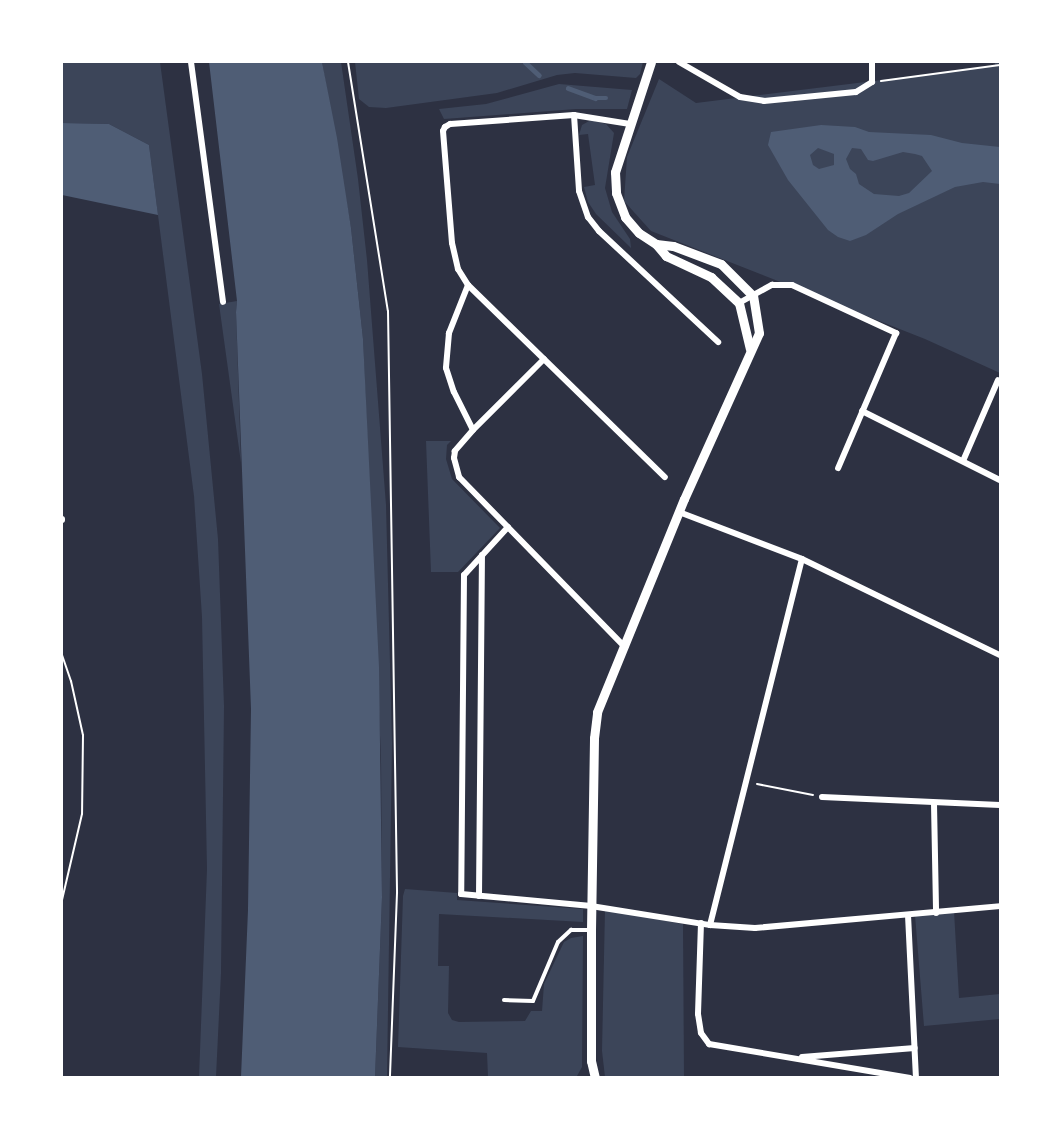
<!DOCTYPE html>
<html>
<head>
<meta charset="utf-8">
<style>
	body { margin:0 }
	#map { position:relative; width:1062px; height:1139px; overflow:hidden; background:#2d3142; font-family:"Noto Sans",sans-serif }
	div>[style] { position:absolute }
	.green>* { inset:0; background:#3c4559 }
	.water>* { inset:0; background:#4f5d75 }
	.stream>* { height:4.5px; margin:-2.25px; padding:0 2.25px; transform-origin:2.25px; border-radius:2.25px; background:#4f5d75 }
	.path>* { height:2px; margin:-1px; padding:0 1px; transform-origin:1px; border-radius:1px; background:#fff }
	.service>* { height:4px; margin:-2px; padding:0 2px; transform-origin:2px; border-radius:2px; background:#fff }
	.minor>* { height:6px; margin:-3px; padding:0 3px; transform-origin:3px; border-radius:3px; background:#fff }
	.tertiary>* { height:9px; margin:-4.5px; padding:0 4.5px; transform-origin:4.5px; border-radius:4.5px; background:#fff }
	span { translate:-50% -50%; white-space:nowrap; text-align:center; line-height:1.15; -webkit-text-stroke:4.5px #fff; paint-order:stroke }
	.frame { position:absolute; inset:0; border:63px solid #fff; pointer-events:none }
</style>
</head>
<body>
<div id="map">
	<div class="green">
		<div style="clip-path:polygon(62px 62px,160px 62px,202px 374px,218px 539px,224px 706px,221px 973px,216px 1077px,199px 1077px,207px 869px,202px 617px,194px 496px,149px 145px,109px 124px,62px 123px)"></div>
		<div style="clip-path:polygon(322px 62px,341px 62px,358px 179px,367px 260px,386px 505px,392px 743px,387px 1077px,375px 1077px,382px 897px,381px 758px,363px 339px,351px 228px)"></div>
		<div style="clip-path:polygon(355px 62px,643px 62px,640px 74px,636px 78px,575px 73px,557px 75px,497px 93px,386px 108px,369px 107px,359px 99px)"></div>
		<div style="clip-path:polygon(995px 62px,1000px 62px,1000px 373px,925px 339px,651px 231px,624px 201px,627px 157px,659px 79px,696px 103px,995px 66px)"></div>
		<div style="clip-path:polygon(559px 84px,632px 90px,627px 109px,576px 109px,444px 119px,439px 109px,486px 104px)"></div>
		<div style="clip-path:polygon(591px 120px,606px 124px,614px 133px,605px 188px,612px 212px,630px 239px,631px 248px,596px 214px,588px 202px,584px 187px,595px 185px,588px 134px,579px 135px,582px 125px)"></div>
		<div style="clip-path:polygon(237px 301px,236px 312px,241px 463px,219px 304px)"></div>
		<div style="clip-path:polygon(426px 441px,451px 441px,447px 445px,446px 459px,452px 479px,500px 528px,458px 572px,431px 572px)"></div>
		<div style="clip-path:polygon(405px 889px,457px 893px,457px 900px,583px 909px,583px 922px,439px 914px,438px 966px,449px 966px,448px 1013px,452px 1020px,459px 1022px,525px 1021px,531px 1011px,542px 1011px,544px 984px,564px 942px,571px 938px,583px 936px,582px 1067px,577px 1076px,488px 1077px,487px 1053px,398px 1047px,403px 896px)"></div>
		<div style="clip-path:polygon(605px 910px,683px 924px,684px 1077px,605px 1077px,602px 1051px)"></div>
		<div style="clip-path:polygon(954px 911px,959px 998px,1000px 994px,1000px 1019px,924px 1026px,915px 915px)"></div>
	</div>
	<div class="water">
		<div style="clip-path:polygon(209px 62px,322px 62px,337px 138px,351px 228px,363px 339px,379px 667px,382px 897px,375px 1077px,241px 1077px,248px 910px,251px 709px,236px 312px,237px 301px)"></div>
		<div style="clip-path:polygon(62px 123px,109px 124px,149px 145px,158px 215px,62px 195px)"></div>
		<div style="clip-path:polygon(evenodd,821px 125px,855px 127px,869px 132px,931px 135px,962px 143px,1000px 147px,1000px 184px,983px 182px,955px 187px,898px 214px,866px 235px,850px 241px,838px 237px,828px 230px,788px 180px,768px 145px,771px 132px,821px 125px,818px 148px,834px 154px,834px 165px,819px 169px,813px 165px,810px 155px,818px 148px,821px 125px,852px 148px,861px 149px,868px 160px,873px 161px,903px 152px,915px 154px,922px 156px,932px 171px,909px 193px,899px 196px,874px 194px,859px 184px,856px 174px,850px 169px,846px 159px,852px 148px)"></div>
	</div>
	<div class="stream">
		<div style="left:525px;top:62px;width:19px;rotate:43deg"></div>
		<div style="left:568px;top:88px;width:29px;rotate:20deg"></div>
		<div style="left:595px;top:98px;width:11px"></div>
	</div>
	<div class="path">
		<div style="left:348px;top:62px;width:252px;rotate:80.9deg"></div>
		<div style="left:388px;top:311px;width:582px;rotate:89.11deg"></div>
		<div style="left:397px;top:893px;width:185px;rotate:92.2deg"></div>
		<div style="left:881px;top:81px;width:120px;rotate:-7.7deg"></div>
		<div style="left:62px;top:655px;width:28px;rotate:71deg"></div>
		<div style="left:71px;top:681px;width:55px;rotate:77.5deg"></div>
		<div style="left:83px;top:735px;width:79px;rotate:90.7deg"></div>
		<div style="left:82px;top:814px;width:88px;rotate:103.1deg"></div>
		<div style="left:757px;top:784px;width:57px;rotate:11.1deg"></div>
	</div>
	<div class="service">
		<div style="left:504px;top:1000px;width:29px;rotate:2deg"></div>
		<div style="left:533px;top:1001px;width:64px;rotate:-67deg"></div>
		<div style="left:558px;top:942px;width:18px;rotate:-43deg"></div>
		<div style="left:571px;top:930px;width:19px"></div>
	</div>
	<div class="minor">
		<div style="left:191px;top:62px;width:242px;rotate:82.4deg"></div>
		<div style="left:679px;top:62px;width:70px;rotate:29.8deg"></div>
		<div style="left:740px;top:97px;width:24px;rotate:9deg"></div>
		<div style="left:764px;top:101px;width:92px;rotate:-5.6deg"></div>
		<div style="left:856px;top:92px;width:19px;rotate:-32deg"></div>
		<div style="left:872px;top:82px;width:20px;rotate:-90deg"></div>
		<div style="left:574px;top:115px;width:76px;rotate:86.2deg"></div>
		<div style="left:579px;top:191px;width:28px;rotate:71deg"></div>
		<div style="left:588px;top:217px;width:18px;rotate:52deg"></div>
		<div style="left:599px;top:231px;width:163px;rotate:43deg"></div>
		<div style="left:630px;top:124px;width:57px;rotate:-170.9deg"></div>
		<div style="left:574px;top:115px;width:124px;rotate:175.8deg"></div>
		<div style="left:450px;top:124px;width:6px;rotate:149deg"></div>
		<div style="left:445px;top:127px;width:4px;rotate:117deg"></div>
		<div style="left:443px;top:131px;width:112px;rotate:85.4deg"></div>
		<div style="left:452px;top:243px;width:27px;rotate:77deg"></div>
		<div style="left:458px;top:269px;width:19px;rotate:58deg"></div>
		<div style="left:468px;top:285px;width:275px;rotate:44.3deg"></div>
		<div style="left:468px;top:285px;width:52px;rotate:111.6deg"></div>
		<div style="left:449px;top:333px;width:35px;rotate:95deg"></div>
		<div style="left:446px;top:368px;width:25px;rotate:72deg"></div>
		<div style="left:454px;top:392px;width:42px;rotate:63.4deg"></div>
		<div style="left:739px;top:303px;width:38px;rotate:-29deg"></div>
		<div style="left:772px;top:285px;width:20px"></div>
		<div style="left:792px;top:285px;width:115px;rotate:24.8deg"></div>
		<div style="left:896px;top:333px;width:147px;rotate:113.2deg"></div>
		<div style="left:544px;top:359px;width:100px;rotate:135deg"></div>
		<div style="left:473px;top:430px;width:28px;rotate:131deg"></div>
		<div style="left:455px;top:451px;width:7px;rotate:98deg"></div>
		<div style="left:454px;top:458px;width:20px;rotate:75deg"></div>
		<div style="left:459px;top:477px;width:238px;rotate:45.7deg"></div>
		<div style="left:862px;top:411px;width:154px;rotate:26.6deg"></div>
		<div style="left:963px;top:461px;width:88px;rotate:-66.6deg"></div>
		<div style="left:679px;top:512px;width:132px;rotate:20.9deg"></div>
		<div style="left:802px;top:559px;width:220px;rotate:25.9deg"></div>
		<div style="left:62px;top:520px;width:1px;rotate:-90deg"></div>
		<div style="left:508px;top:527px;width:65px;rotate:132.5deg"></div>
		<div style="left:464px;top:575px;width:319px;rotate:90.5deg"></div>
		<div style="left:461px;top:894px;width:131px;rotate:5.3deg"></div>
		<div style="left:591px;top:906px;width:121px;rotate:9.1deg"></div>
		<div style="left:710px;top:925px;width:45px;rotate:3.8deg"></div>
		<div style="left:755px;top:928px;width:246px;rotate:-5.1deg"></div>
		<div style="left:822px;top:797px;width:178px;rotate:2.6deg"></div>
		<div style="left:934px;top:804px;width:109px;rotate:88.9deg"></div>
		<div style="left:479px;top:896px;width:341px;rotate:-89.5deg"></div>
		<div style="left:908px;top:915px;width:163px;rotate:87.2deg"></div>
		<div style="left:701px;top:923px;width:91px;rotate:91.9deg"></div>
		<div style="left:698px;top:1014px;width:19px;rotate:81deg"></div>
		<div style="left:701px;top:1033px;width:14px;rotate:54deg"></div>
		<div style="left:709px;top:1044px;width:204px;rotate:9.6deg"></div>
		<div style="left:710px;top:925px;width:377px;rotate:-75.9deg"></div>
		<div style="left:802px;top:1057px;width:113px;rotate:-4.6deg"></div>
	</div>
	<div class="tertiary">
		<div style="left:651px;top:62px;width:116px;rotate:108.1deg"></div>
		<div style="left:615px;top:172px;width:21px;rotate:87deg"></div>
		<div style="left:616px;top:193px;width:26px;rotate:69deg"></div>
		<div style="left:625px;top:217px;width:21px;rotate:49deg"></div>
		<div style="left:639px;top:233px;width:20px;rotate:33deg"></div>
		<div style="left:656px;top:244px;width:16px;rotate:50deg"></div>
		<div style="left:666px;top:256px;width:50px;rotate:25deg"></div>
		<div style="left:711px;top:277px;width:38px;rotate:43deg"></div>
		<div style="left:739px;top:303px;width:47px;rotate:76.6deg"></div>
		<div style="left:595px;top:1078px;width:17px;rotate:-103deg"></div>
		<div style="left:591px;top:1061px;width:131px;rotate:-90deg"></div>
		<div style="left:591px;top:930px;width:192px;rotate:-89.1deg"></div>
		<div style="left:594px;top:738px;width:26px;rotate:-83deg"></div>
		<div style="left:597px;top:712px;width:230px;rotate:-67.8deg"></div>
		<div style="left:684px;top:499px;width:182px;rotate:-65.7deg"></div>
		<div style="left:759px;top:333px;width:37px;rotate:-99deg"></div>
		<div style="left:753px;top:296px;width:45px;rotate:-135deg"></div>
		<div style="left:721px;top:264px;width:51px;rotate:-159.4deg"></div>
		<div style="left:673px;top:246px;width:17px;rotate:-173deg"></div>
	</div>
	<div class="frame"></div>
</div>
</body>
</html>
